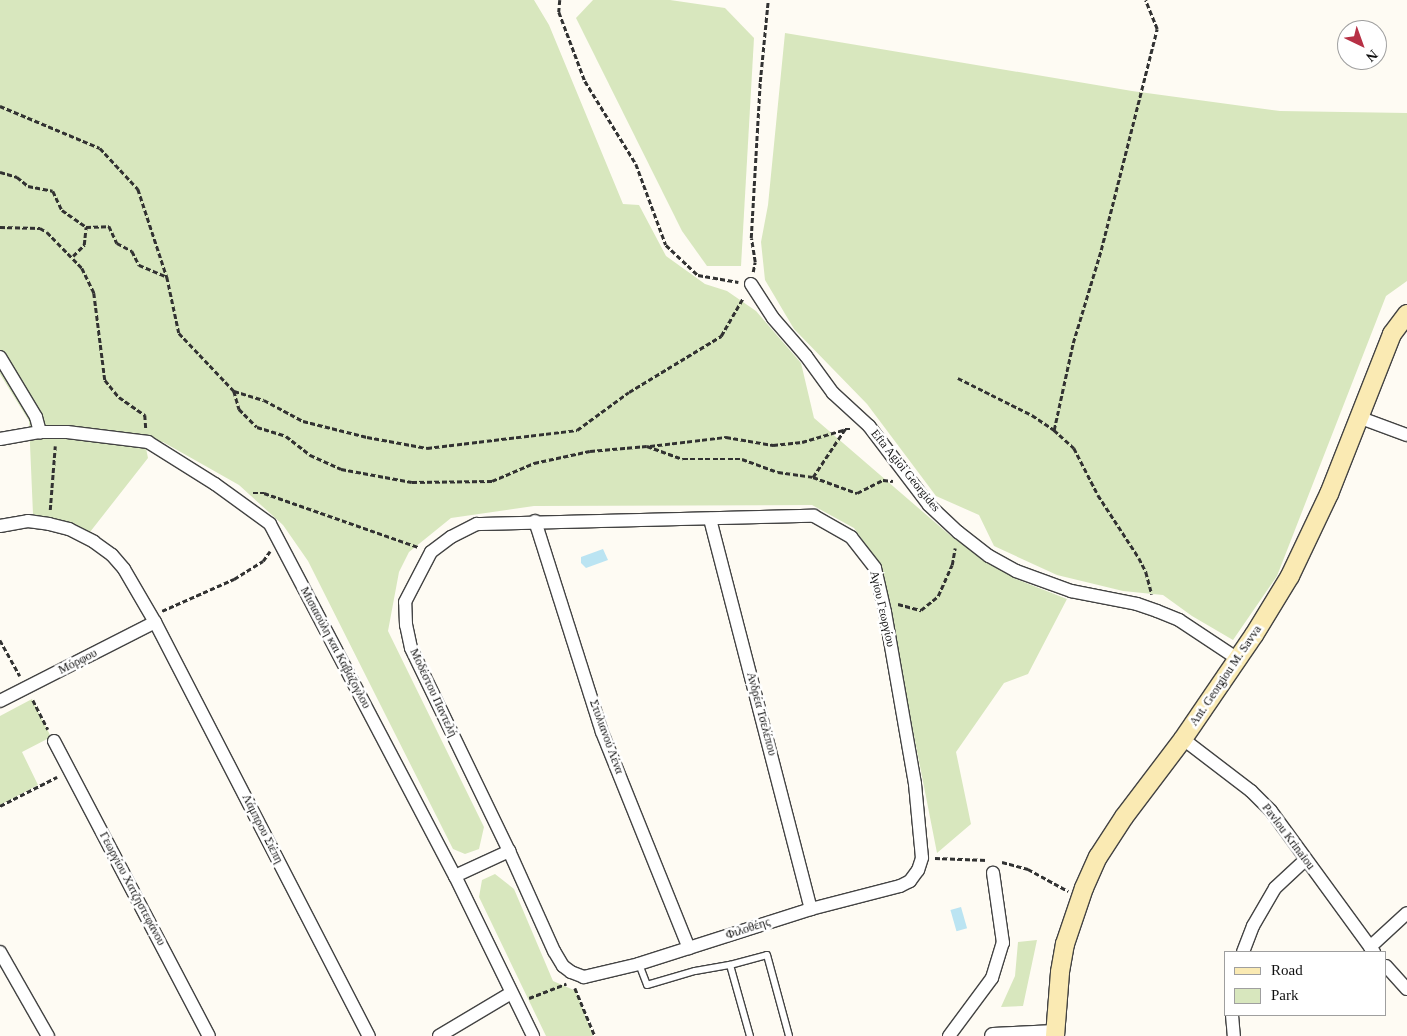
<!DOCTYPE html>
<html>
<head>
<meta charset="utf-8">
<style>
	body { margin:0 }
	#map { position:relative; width:1407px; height:1036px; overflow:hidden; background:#fefbf3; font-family:"Times New Roman",serif }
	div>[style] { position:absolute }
	.green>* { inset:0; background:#d8e7be }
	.water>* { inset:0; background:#bbe4f2; transform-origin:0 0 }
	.path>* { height:2.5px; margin-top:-1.25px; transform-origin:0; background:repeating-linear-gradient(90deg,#323232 0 5px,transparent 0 7.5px) }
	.roads { filter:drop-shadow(1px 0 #434343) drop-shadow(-1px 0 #434343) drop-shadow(0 1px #434343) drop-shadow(0 -1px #434343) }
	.service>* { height:6px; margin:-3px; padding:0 3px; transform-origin:3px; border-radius:3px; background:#fff }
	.minor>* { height:12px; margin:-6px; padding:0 6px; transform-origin:6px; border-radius:6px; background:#fff }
	.tertiary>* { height:16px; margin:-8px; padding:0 8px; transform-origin:8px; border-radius:8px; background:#fff }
	.secondary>* { height:18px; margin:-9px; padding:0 9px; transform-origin:9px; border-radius:9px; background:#faeab3 }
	span { translate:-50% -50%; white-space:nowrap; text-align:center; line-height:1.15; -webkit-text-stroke:5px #fff; paint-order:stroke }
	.street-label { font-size:12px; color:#101010 }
	.legend { position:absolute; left:1224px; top:951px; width:162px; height:65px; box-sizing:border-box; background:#fff; border:1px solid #9f9f9f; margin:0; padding:6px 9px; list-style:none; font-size:15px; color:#101010 }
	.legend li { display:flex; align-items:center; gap:10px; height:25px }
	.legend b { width:25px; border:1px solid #9f9f9f }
	.north { position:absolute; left:1337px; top:20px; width:50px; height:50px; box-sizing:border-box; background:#fff; border:1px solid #9f9f9f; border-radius:50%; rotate:138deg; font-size:14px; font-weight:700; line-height:20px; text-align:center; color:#101010 }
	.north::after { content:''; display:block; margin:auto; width:18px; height:22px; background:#b73045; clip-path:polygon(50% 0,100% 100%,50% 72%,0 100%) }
</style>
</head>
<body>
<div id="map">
	<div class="green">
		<div style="clip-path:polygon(0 0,534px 0,549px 25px,623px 204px,639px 205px,666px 256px,705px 284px,727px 291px,756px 311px,801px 363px,814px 418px,952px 537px,1016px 579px,1067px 599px,1028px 674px,1004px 683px,956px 752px,971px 824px,937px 853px,881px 567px,854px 528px,812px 505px,534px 506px,451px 518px,409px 552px,399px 572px,388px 631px,484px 827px,479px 849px,465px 854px,453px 849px,308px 561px,283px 525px,239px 485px,163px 442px,145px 443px,148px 458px,90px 532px,33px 514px,29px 421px,0 374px)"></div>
		<div style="clip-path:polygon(593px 0,670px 0,725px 8px,754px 38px,741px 266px,707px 266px,682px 231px,576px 18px)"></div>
		<div style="clip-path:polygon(785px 33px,1132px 91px,1280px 111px,1407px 113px,1407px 281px,1386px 296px,1277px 576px,1233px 640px,1192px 616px,1163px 595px,1123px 591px,1057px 575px,994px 546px,979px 515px,936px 496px,867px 404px,794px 329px,765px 280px,761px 242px,768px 205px)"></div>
		<div style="clip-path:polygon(32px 699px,51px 737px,22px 752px,38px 785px,0 805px,0 716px)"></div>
		<div style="clip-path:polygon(495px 874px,514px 889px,553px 981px,576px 991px,593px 1036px,546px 1036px,479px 897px,482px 880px)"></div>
		<div style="clip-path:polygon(1037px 940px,1023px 1006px,1001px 1007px,1015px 976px,1018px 942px)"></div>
	</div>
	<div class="water">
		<div style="clip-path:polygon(603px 549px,608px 560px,586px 568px,581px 563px,581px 557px)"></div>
		<div style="left:961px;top:907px;width:22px;height:11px;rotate:74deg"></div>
	</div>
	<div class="path">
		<div style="left:560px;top:0;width:12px;rotate:95deg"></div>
		<div style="left:559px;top:12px;width:74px;rotate:69.4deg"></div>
		<div style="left:585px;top:81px;width:97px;rotate:58.4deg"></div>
		<div style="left:636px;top:164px;width:86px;rotate:69.7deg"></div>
		<div style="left:666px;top:245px;width:44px;rotate:43.2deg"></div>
		<div style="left:698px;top:275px;width:41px;rotate:9.9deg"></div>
		<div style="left:0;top:106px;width:108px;rotate:22.8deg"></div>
		<div style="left:100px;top:148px;width:56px;rotate:47.2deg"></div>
		<div style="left:138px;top:189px;width:93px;rotate:71.8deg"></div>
		<div style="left:167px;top:277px;width:57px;rotate:77.9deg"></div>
		<div style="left:179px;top:333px;width:80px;rotate:46.5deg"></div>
		<div style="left:234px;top:391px;width:19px;rotate:74deg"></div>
		<div style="left:239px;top:409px;width:25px;rotate:45deg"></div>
		<div style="left:257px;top:427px;width:30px;rotate:17deg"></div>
		<div style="left:286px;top:436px;width:31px;rotate:38deg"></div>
		<div style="left:310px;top:455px;width:34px;rotate:24deg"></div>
		<div style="left:341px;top:469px;width:72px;rotate:10.4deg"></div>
		<div style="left:412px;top:482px;width:80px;rotate:-0.7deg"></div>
		<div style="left:492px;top:481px;width:46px;rotate:-23.2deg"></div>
		<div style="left:534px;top:463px;width:57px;rotate:-12.1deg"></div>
		<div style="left:590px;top:451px;width:57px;rotate:-5deg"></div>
		<div style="left:647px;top:446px;width:38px;rotate:20deg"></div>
		<div style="left:683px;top:459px;width:59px"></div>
		<div style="left:742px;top:459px;width:38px;rotate:20deg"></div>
		<div style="left:778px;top:472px;width:35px;rotate:8deg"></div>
		<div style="left:813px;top:477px;width:58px;rotate:-56.3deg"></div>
		<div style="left:845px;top:429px;width:5px"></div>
		<div style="left:0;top:172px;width:18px;rotate:16deg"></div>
		<div style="left:17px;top:177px;width:14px;rotate:39deg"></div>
		<div style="left:28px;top:186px;width:25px;rotate:11deg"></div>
		<div style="left:53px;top:191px;width:21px;rotate:65deg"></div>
		<div style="left:62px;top:210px;width:29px;rotate:35deg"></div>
		<div style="left:86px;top:227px;width:23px;rotate:-2deg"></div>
		<div style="left:109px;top:226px;width:19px;rotate:65deg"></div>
		<div style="left:117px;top:243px;width:17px;rotate:28deg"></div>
		<div style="left:132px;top:251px;width:16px;rotate:63deg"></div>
		<div style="left:139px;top:265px;width:30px;rotate:23deg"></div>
		<div style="left:0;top:227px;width:40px;rotate:1.4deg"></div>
		<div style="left:40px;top:228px;width:8px;rotate:30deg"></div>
		<div style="left:47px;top:232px;width:50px;rotate:45.8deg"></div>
		<div style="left:82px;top:268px;width:28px;rotate:64deg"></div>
		<div style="left:94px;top:293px;width:88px;rotate:82.8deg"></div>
		<div style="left:105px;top:380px;width:22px;rotate:51deg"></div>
		<div style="left:119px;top:397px;width:32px;rotate:35deg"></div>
		<div style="left:145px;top:415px;width:13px;rotate:86deg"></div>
		<div style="left:73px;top:256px;width:16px;rotate:-45deg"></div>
		<div style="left:84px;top:245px;width:18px;rotate:-84deg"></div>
		<div style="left:753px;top:272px;width:10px;rotate:-79deg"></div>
		<div style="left:755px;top:262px;width:24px;rotate:-99deg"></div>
		<div style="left:751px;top:238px;width:156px;rotate:-86.7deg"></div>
		<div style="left:760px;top:82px;width:82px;rotate:-84.4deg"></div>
		<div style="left:958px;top:378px;width:83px;rotate:26.6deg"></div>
		<div style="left:1032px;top:415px;width:27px;rotate:34deg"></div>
		<div style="left:1054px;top:430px;width:27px;rotate:42deg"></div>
		<div style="left:1074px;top:448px;width:53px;rotate:62.9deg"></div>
		<div style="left:1098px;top:495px;width:75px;rotate:56.9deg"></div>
		<div style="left:1139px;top:558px;width:16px;rotate:63deg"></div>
		<div style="left:1146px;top:572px;width:23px;rotate:75deg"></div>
		<div style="left:234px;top:391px;width:31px;rotate:17deg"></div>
		<div style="left:264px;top:400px;width:44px;rotate:28.3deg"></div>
		<div style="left:303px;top:421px;width:66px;rotate:14deg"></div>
		<div style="left:367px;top:437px;width:61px;rotate:10.4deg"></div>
		<div style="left:427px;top:448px;width:151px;rotate:-6.8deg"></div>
		<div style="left:577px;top:430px;width:64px;rotate:-36.2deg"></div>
		<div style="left:629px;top:392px;width:108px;rotate:-31.3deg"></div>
		<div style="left:721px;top:336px;width:44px;rotate:-59.9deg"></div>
		<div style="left:1054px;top:430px;width:89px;rotate:-77.7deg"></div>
		<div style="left:1073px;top:343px;width:97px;rotate:-73.2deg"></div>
		<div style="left:1101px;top:250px;width:228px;rotate:-75.8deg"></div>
		<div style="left:1157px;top:29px;width:31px;rotate:-112deg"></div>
		<div style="left:650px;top:446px;width:77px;rotate:-6.8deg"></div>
		<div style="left:726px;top:437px;width:48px;rotate:9.7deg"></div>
		<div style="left:773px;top:445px;width:29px;rotate:-6deg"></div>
		<div style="left:802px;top:442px;width:43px;rotate:-16.3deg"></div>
		<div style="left:813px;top:477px;width:47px;rotate:20deg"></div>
		<div style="left:857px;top:493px;width:29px;rotate:-27deg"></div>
		<div style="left:883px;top:480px;width:10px;rotate:6deg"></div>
		<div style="left:253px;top:493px;width:11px"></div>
		<div style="left:264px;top:493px;width:163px;rotate:19.3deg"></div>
		<div style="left:50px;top:510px;width:64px;rotate:-85.5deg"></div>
		<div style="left:898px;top:604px;width:24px;rotate:15deg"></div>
		<div style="left:921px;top:610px;width:22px;rotate:-39deg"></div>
		<div style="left:938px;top:596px;width:34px;rotate:-66deg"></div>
		<div style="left:952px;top:565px;width:17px;rotate:-80deg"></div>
		<div style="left:162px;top:611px;width:79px;rotate:-24deg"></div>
		<div style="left:234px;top:579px;width:34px;rotate:-32deg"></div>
		<div style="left:263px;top:561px;width:12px;rotate:-55deg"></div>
		<div style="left:0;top:640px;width:41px;rotate:60.9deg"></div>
		<div style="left:33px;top:700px;width:33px;rotate:63deg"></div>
		<div style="left:0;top:806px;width:64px;rotate:-27deg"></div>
		<div style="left:935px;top:858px;width:52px;rotate:2.2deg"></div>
		<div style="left:1002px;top:862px;width:27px;rotate:15deg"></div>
		<div style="left:1028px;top:869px;width:46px;rotate:28.8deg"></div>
		<div style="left:575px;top:988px;width:52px;rotate:67.4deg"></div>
		<div style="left:529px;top:998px;width:40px;rotate:-21deg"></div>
	</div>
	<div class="roads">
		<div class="service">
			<div style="left:639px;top:964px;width:22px;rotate:69deg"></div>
			<div style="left:647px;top:985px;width:50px;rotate:-16.3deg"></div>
			<div style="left:695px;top:971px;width:36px;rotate:-10deg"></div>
			<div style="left:730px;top:965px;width:38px;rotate:-15deg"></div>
			<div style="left:767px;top:955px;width:84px;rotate:74.8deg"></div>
			<div style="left:730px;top:965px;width:74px;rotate:74.3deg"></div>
		</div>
		<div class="minor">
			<div style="left:751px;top:284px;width:40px;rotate:57.1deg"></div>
			<div style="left:773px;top:318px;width:50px;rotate:49deg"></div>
			<div style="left:806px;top:356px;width:46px;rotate:53.9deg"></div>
			<div style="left:833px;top:393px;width:49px;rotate:42.5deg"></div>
			<div style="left:869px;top:426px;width:99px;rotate:52.8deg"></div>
			<div style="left:929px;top:505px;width:40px;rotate:43deg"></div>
			<div style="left:958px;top:532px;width:39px;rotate:38deg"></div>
			<div style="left:989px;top:556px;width:31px;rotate:29deg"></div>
			<div style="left:1016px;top:571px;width:59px;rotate:20deg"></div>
			<div style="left:1071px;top:591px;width:67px;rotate:11.1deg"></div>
			<div style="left:1137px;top:604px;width:21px;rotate:19deg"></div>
			<div style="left:1157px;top:611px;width:24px;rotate:22deg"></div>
			<div style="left:1179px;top:620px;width:71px;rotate:33.5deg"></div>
			<div style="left:0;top:357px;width:70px;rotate:59deg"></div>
			<div style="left:36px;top:417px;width:16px;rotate:75deg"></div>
			<div style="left:1358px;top:417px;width:52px;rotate:20.2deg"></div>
			<div style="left:0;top:439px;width:41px;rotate:-9.9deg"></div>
			<div style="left:40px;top:432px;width:27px"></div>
			<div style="left:67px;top:432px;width:82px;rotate:7deg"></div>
			<div style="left:148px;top:442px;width:79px;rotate:32.1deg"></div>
			<div style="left:215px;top:484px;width:68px;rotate:36deg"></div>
			<div style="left:270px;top:524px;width:398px;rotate:62.3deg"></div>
			<div style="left:455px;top:876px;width:178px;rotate:64deg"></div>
			<div style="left:814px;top:516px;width:43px;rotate:29.6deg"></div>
			<div style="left:851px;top:537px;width:39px;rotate:52deg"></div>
			<div style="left:875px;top:568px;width:45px;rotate:77.2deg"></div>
			<div style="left:885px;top:612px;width:175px;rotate:80.1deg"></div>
			<div style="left:915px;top:784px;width:74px;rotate:84.6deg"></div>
			<div style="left:922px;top:858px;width:13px;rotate:108deg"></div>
			<div style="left:918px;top:870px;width:14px;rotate:126deg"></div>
			<div style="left:910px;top:881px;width:11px;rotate:153deg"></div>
			<div style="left:900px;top:886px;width:92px;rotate:165.5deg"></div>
			<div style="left:811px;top:909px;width:181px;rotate:162.3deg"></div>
			<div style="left:639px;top:964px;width:57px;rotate:166.7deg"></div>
			<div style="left:584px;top:977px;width:14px;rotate:-159deg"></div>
			<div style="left:571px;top:972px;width:10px;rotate:-143deg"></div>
			<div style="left:563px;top:966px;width:17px;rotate:-121deg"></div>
			<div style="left:554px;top:951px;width:110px;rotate:-114.2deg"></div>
			<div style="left:509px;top:851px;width:225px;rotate:-115.8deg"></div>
			<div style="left:411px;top:648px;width:24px;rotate:-102deg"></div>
			<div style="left:406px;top:625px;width:23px;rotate:-92deg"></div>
			<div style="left:405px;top:602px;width:56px;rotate:-62.5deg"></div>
			<div style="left:431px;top:552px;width:25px;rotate:-37deg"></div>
			<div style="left:451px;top:537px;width:29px;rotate:-27deg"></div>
			<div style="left:477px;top:524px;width:337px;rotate:-1.4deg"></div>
			<div style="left:710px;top:519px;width:403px;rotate:75.5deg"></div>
			<div style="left:535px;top:521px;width:221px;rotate:72.4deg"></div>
			<div style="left:602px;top:732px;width:233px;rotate:68.1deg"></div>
			<div style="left:0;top:526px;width:28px;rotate:-10deg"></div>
			<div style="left:28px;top:521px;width:21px;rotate:8deg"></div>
			<div style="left:49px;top:524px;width:21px;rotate:14deg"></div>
			<div style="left:69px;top:529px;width:28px;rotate:27deg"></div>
			<div style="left:94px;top:542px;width:22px;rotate:36deg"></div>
			<div style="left:112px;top:555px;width:18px;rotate:49deg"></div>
			<div style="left:124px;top:569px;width:61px;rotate:59.7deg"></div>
			<div style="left:155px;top:622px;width:466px;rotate:62.7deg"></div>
			<div style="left:0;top:701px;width:174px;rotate:-27deg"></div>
			<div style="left:1183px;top:739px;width:86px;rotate:37.4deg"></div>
			<div style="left:1251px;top:791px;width:28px;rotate:45deg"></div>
			<div style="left:1271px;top:811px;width:175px;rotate:53.9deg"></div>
			<div style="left:54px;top:741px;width:333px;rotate:62.3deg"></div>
			<div style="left:455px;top:876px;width:60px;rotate:-24.8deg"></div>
			<div style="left:1370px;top:947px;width:50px;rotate:-42.6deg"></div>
			<div style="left:0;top:952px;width:97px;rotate:60.3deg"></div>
			<div style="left:1243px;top:952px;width:28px;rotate:-69deg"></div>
			<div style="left:1253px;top:926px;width:44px;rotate:-59.9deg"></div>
			<div style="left:1275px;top:888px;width:41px;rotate:-43deg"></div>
			<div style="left:1386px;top:966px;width:31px;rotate:48deg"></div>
			<div style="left:1232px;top:1015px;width:21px;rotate:85deg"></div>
			<div style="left:439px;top:1036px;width:84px;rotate:-30.8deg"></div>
			<div style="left:949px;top:1036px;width:72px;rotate:-53.4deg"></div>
			<div style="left:992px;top:978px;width:37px;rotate:-73deg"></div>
			<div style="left:1003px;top:943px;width:71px;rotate:-98.1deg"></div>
		</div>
		<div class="tertiary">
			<div style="left:993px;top:1036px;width:62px;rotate:-2.8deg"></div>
		</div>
		<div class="secondary">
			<div style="left:1055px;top:1036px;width:64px;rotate:-85.5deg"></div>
			<div style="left:1060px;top:972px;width:28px;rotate:-80deg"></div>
			<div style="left:1065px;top:944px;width:59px;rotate:-71.3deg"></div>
			<div style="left:1084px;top:888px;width:34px;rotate:-66deg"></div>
			<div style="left:1098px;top:857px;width:48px;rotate:-57deg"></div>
			<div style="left:1124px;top:817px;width:98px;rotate:-52.9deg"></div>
			<div style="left:1183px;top:739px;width:126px;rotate:-55.7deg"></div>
			<div style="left:1254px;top:635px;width:69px;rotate:-58.6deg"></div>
			<div style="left:1290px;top:576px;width:91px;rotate:-64.6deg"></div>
			<div style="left:1329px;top:494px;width:172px;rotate:-68.5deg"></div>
			<div style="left:1392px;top:334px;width:25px;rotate:-53deg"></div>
		</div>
	</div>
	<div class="street-label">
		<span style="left:905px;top:471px;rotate:51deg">Efta Agioi Georgides</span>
		<span style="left:882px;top:609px;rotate:77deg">Αγίου Γεωργίου</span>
		<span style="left:335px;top:648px;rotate:62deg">Μισιαούλη και Καβάζογλου</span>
		<span style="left:78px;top:662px;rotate:-27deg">Μόρφου</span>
		<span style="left:1226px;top:676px;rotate:-56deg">Ant. Georgiou M. Savva</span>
		<span style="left:433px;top:693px;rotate:65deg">Μοδέστου Παντελή</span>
		<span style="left:761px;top:714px;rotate:75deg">Ανδρέα Τσελέπου</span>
		<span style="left:606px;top:737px;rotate:70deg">Στυλιανού Λένα</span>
		<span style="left:262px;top:829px;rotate:63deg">Λάμπρου Σιέπη</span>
		<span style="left:1288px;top:837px;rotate:53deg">Pavlou Krinaiou</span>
		<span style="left:132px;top:889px;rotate:62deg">Γεωργίου Χατζηστεφάνου</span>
		<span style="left:748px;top:929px;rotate:-18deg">Φιλοθέης</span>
	</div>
	<ul class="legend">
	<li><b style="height:6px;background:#faeab3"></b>Road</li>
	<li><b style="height:14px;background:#d8e7be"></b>Park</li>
	</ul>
	<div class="north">N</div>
</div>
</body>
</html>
